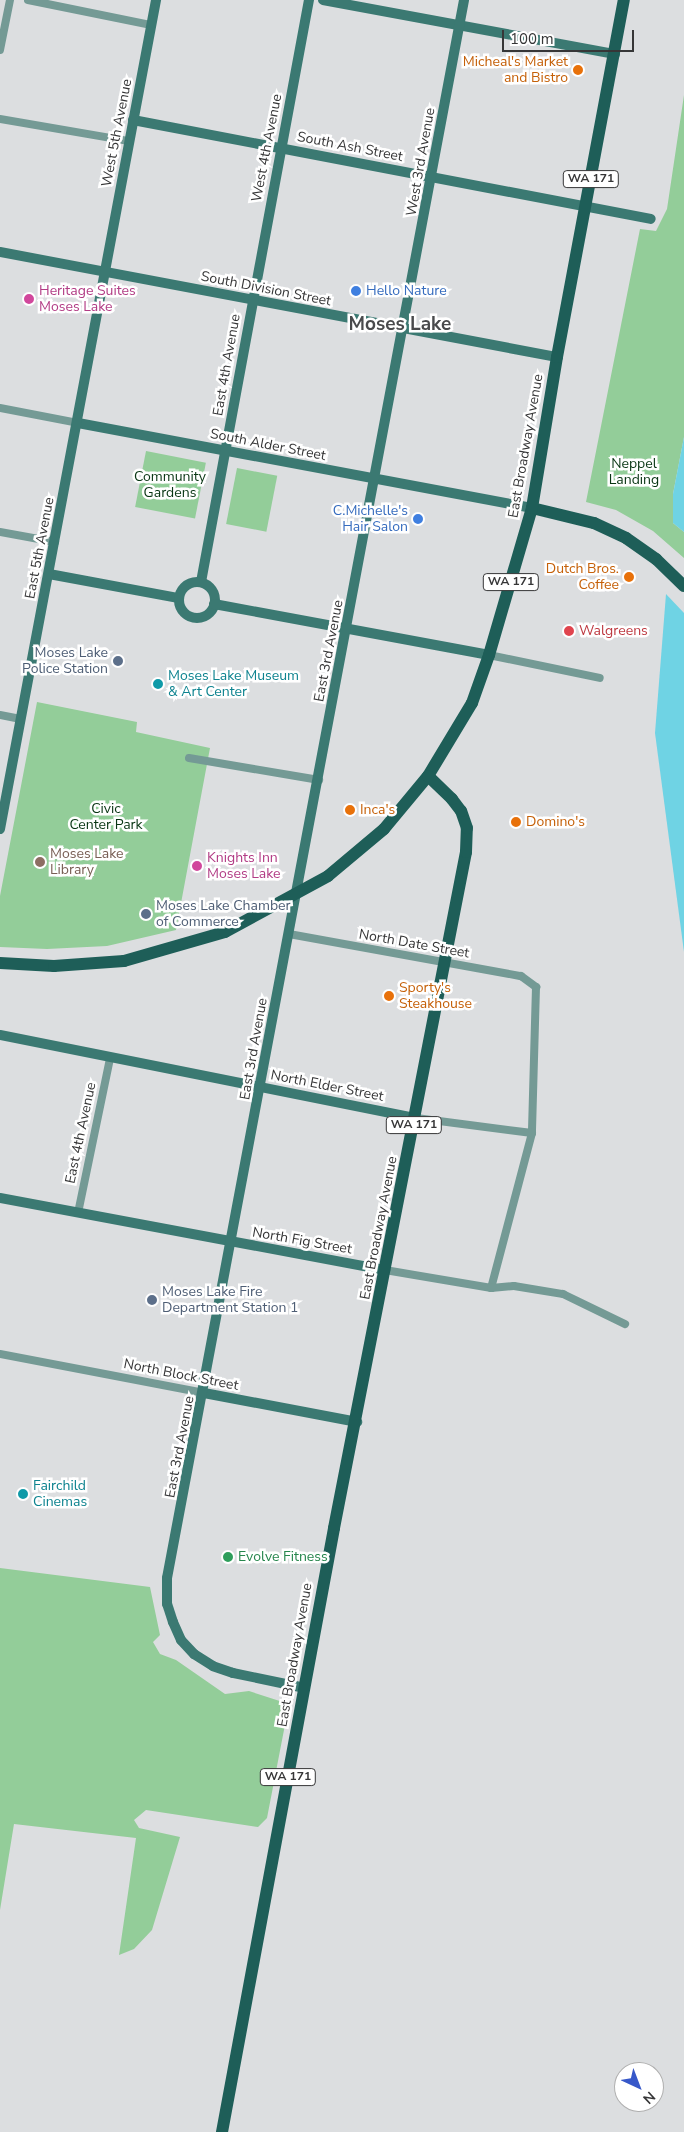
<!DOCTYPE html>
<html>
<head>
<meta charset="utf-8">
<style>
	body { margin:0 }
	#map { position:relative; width:684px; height:2132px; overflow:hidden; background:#dcdee0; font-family:"Nunito Sans",sans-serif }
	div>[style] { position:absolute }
	.green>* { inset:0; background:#93cd99; transform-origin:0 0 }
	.water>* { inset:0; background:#6fd3e4 }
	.street>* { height:8px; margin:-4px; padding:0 4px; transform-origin:4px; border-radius:4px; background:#749a95 }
	.secondary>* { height:10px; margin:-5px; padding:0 5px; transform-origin:5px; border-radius:5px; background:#3b7972 }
	.secondary>.ring { margin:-5px; padding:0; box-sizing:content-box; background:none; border:10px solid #3b7972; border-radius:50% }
	.primary>* { height:12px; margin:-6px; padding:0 6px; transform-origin:6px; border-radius:6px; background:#1e5e58 }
	.dots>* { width:14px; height:14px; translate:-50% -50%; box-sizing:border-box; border:2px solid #fff; border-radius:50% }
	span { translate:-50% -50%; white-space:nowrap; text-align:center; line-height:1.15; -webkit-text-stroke:5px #fff; paint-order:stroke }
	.shield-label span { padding:1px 4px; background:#fff; border:1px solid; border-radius:4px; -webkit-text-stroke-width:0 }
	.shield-label { font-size:12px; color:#363637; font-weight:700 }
	.food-label { font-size:14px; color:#c56008 }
	.right { translate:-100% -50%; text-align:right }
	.left { translate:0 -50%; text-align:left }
	.street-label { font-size:14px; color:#363637 }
	.hotel-label { font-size:14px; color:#b23c85 }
	.shop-label { font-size:14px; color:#366cbe }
	.park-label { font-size:14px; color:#083513 }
	.health-label { font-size:14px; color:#be3a42 }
	.service-label { font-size:14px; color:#4e5e75 }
	.culture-label { font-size:14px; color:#0d838f }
	.education-label { font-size:14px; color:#785e54 }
	.leisure-label { font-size:14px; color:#27864d }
	.district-label { font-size:19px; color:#494a4c; font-weight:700 }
	.north { position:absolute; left:614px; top:2062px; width:50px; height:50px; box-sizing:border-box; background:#fff; border:1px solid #afafaf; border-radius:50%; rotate:137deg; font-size:14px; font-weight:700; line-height:20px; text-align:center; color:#363637 }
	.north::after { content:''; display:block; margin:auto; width:18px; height:22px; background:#3758c9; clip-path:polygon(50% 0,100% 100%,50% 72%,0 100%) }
	.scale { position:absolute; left:502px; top:30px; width:132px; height:22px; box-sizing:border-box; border:2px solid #363637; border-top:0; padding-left:6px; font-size:15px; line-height:18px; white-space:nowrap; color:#363637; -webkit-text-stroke:4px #fff; paint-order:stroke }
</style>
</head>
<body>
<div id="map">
	<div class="green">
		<div style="clip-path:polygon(684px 95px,684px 437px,673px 494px,673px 523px,684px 532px,684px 558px,653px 531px,616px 510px,586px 502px,640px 229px,656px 231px,667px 209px)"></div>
		<div style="left:146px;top:451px;width:61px;height:57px;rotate:11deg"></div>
		<div style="left:237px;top:468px;width:41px;height:57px;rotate:11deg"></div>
		<div style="clip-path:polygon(37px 702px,137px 722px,136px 732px,210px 748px,176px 930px,107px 946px,47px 949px,0 947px,0 896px)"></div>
		<div style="clip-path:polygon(0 1568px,150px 1587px,160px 1635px,153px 1642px,160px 1654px,176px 1660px,225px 1694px,249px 1691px,289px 1704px,267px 1818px,258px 1827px,146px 1810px,134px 1820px,139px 1828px,180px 1837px,152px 1930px,134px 1949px,119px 1955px,136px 1838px,14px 1824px,0 1910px)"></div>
	</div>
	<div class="water">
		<div style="clip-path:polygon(684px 437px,684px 532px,673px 523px,673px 494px)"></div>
		<div style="clip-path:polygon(666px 594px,684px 613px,684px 952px,655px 733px)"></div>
	</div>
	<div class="street">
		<div style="left:28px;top:0;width:126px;rotate:11.5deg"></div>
		<div style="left:0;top:50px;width:51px;rotate:-78.7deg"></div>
		<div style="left:0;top:119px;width:131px;rotate:9.7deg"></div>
		<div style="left:0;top:408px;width:79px;rotate:10.9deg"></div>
		<div style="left:0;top:532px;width:56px;rotate:10.3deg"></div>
		<div style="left:489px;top:655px;width:113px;rotate:11.7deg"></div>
		<div style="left:0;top:715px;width:21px;rotate:11deg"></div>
		<div style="left:189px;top:758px;width:132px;rotate:9.6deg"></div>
		<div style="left:289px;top:934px;width:236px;rotate:10.3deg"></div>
		<div style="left:521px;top:976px;width:19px;rotate:36deg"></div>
		<div style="left:536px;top:987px;width:146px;rotate:91.6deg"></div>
		<div style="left:532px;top:1133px;width:160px;rotate:104.8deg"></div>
		<div style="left:416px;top:1118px;width:117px;rotate:7.4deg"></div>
		<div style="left:78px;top:1213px;width:157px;rotate:-78.3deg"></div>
		<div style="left:385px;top:1270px;width:108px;rotate:9.6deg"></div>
		<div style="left:491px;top:1288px;width:23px;rotate:-5deg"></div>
		<div style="left:514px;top:1286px;width:50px;rotate:9.3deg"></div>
		<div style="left:563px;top:1294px;width:69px;rotate:25.8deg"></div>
		<div style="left:0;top:1354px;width:208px;rotate:10.8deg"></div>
	</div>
	<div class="secondary">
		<div style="left:323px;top:0;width:297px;rotate:10.5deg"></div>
		<div style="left:133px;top:120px;width:527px;rotate:10.82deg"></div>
		<div style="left:0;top:252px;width:567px;rotate:10.68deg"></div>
		<div style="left:78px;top:423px;width:462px;rotate:10.6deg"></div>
		<div style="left:49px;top:574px;width:132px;rotate:10.5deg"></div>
		<div style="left:201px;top:582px;width:592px;rotate:-79.49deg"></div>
		<div class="ring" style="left:179px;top:582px;width:26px;height:26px"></div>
		<div style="left:214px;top:604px;width:280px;rotate:10.5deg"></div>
		<div style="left:0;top:829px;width:844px;rotate:-79.34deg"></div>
		<div style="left:0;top:1035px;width:424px;rotate:11.3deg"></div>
		<div style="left:0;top:1198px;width:392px;rotate:10.6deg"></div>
		<div style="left:204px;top:1393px;width:156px;rotate:10.7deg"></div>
		<div style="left:305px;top:1688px;width:74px;rotate:-168.2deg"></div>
		<div style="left:233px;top:1673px;width:21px;rotate:-161deg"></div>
		<div style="left:213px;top:1666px;width:22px;rotate:-148deg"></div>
		<div style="left:194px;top:1654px;width:19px;rotate:-133deg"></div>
		<div style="left:181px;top:1640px;width:20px;rotate:-114deg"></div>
		<div style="left:173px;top:1622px;width:19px;rotate:-108deg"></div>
		<div style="left:167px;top:1604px;width:26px;rotate:-90deg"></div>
		<div style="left:167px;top:1578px;width:1606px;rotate:-79.34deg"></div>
	</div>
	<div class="primary">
		<div style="left:532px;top:508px;width:64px;rotate:13.6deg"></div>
		<div style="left:594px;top:523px;width:35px;rotate:25deg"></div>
		<div style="left:626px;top:538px;width:37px;rotate:35deg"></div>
		<div style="left:656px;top:559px;width:39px;rotate:44deg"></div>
		<div style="left:0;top:963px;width:54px;rotate:3.2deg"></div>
		<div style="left:54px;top:966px;width:70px;rotate:-4.1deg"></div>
		<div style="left:124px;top:961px;width:105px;rotate:-16deg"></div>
		<div style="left:225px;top:932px;width:117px;rotate:-28.5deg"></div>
		<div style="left:328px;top:876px;width:73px;rotate:-40deg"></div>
		<div style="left:384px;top:829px;width:69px;rotate:-50.3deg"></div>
		<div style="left:428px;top:776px;width:85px;rotate:-58.9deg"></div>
		<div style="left:472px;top:703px;width:51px;rotate:-70.5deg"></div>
		<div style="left:489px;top:655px;width:153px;rotate:-73.7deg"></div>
		<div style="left:532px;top:508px;width:153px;rotate:-80.6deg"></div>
		<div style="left:557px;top:357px;width:363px;rotate:-79.4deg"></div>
		<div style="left:222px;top:2132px;width:614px;rotate:-79.49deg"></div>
		<div style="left:334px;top:1528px;width:689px;rotate:-78.95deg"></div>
		<div style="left:466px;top:852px;width:24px;rotate:-88deg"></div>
		<div style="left:467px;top:828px;width:18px;rotate:-109deg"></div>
		<div style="left:461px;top:811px;width:15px;rotate:-127deg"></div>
		<div style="left:452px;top:799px;width:33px;rotate:-136deg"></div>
	</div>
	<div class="dots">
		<div style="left:578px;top:70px;background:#e8710a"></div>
		<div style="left:356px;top:291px;background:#3f7fe0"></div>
		<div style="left:29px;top:299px;background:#d1479c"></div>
		<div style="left:418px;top:519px;background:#3f7fe0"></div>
		<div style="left:629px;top:577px;background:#e8710a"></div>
		<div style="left:569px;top:631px;background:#e0444e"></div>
		<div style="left:118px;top:661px;background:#5c6f8a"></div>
		<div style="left:158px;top:684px;background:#0f9aa8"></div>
		<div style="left:350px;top:810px;background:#e8710a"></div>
		<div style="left:516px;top:822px;background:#e8710a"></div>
		<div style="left:40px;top:862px;background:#8d6e63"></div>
		<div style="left:197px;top:866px;background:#d1479c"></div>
		<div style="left:146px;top:914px;background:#5c6f8a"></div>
		<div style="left:389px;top:996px;background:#e8710a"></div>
		<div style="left:152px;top:1300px;background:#5c6f8a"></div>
		<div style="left:23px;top:1494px;background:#0f9aa8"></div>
		<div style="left:228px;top:1557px;background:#2e9e5b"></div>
	</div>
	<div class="shield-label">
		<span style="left:591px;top:179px">WA 171</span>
		<span style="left:511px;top:582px">WA 171</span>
		<span style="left:414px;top:1125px">WA 171</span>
		<span style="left:288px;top:1777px">WA 171</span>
	</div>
	<div class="food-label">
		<span class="right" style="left:568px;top:70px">Micheal's Market<br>and Bistro</span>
		<span class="right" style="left:619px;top:577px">Dutch Bros.<br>Coffee</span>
		<span class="left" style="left:360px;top:810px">Inca's</span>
		<span class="left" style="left:526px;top:822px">Domino's</span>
		<span class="left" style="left:399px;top:996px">Sporty's<br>Steakhouse</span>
	</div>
	<div class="street-label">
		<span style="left:117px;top:133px;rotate:-79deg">West 5th Avenue</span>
		<span style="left:350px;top:147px;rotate:11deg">South Ash Street</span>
		<span style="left:267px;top:148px;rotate:-79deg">West 4th Avenue</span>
		<span style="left:421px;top:162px;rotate:-80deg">West 3rd Avenue</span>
		<span style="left:266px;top:289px;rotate:11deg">South Division Street</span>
		<span style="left:227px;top:365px;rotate:-80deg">East 4th Avenue</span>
		<span style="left:268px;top:445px;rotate:11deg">South Alder Street</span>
		<span style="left:526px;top:446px;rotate:-80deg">East Broadway Avenue</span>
		<span style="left:40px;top:548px;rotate:-79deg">East 5th Avenue</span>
		<span style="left:329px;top:651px;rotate:-79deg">East 3rd Avenue</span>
		<span style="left:414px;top:944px;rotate:10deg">North Date Street</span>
		<span style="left:254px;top:1049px;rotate:-80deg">East 3rd Avenue</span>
		<span style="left:327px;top:1086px;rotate:11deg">North Elder Street</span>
		<span style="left:81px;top:1133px;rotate:-78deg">East 4th Avenue</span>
		<span style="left:379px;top:1228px;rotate:-79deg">East Broadway Avenue</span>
		<span style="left:302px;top:1241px;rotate:10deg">North Fig Street</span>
		<span style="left:181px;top:1375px;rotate:11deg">North Block Street</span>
		<span style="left:180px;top:1447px;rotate:-79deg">East 3rd Avenue</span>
		<span style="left:295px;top:1655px;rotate:-80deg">East Broadway Avenue</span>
	</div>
	<div class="hotel-label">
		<span class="left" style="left:39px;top:299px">Heritage Suites<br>Moses Lake</span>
		<span class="left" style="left:207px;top:866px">Knights Inn<br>Moses Lake</span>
	</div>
	<div class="shop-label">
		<span class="left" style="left:366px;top:291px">Hello Nature</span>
		<span class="right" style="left:408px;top:519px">C.Michelle's<br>Hair Salon</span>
	</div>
	<div class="park-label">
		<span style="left:634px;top:472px">Neppel<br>Landing</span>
		<span style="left:170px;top:485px">Community<br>Gardens</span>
		<span style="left:106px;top:817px">Civic<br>Center Park</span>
	</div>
	<div class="health-label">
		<span class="left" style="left:579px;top:631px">Walgreens</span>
	</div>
	<div class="service-label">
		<span class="right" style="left:108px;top:661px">Moses Lake<br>Police Station</span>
		<span class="left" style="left:156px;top:914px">Moses Lake Chamber<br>of Commerce</span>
		<span class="left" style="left:162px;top:1300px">Moses Lake Fire<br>Department Station 1</span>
	</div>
	<div class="culture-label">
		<span class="left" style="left:168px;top:684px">Moses Lake Museum<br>&amp; Art Center</span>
		<span class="left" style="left:33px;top:1494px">Fairchild<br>Cinemas</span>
	</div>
	<div class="education-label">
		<span class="left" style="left:50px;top:862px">Moses Lake<br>Library</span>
	</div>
	<div class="leisure-label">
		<span class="left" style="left:238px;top:1557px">Evolve Fitness</span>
	</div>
	<div class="district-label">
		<span style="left:400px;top:325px">Moses Lake</span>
	</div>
	<div class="north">N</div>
	<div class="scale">100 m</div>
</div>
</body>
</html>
